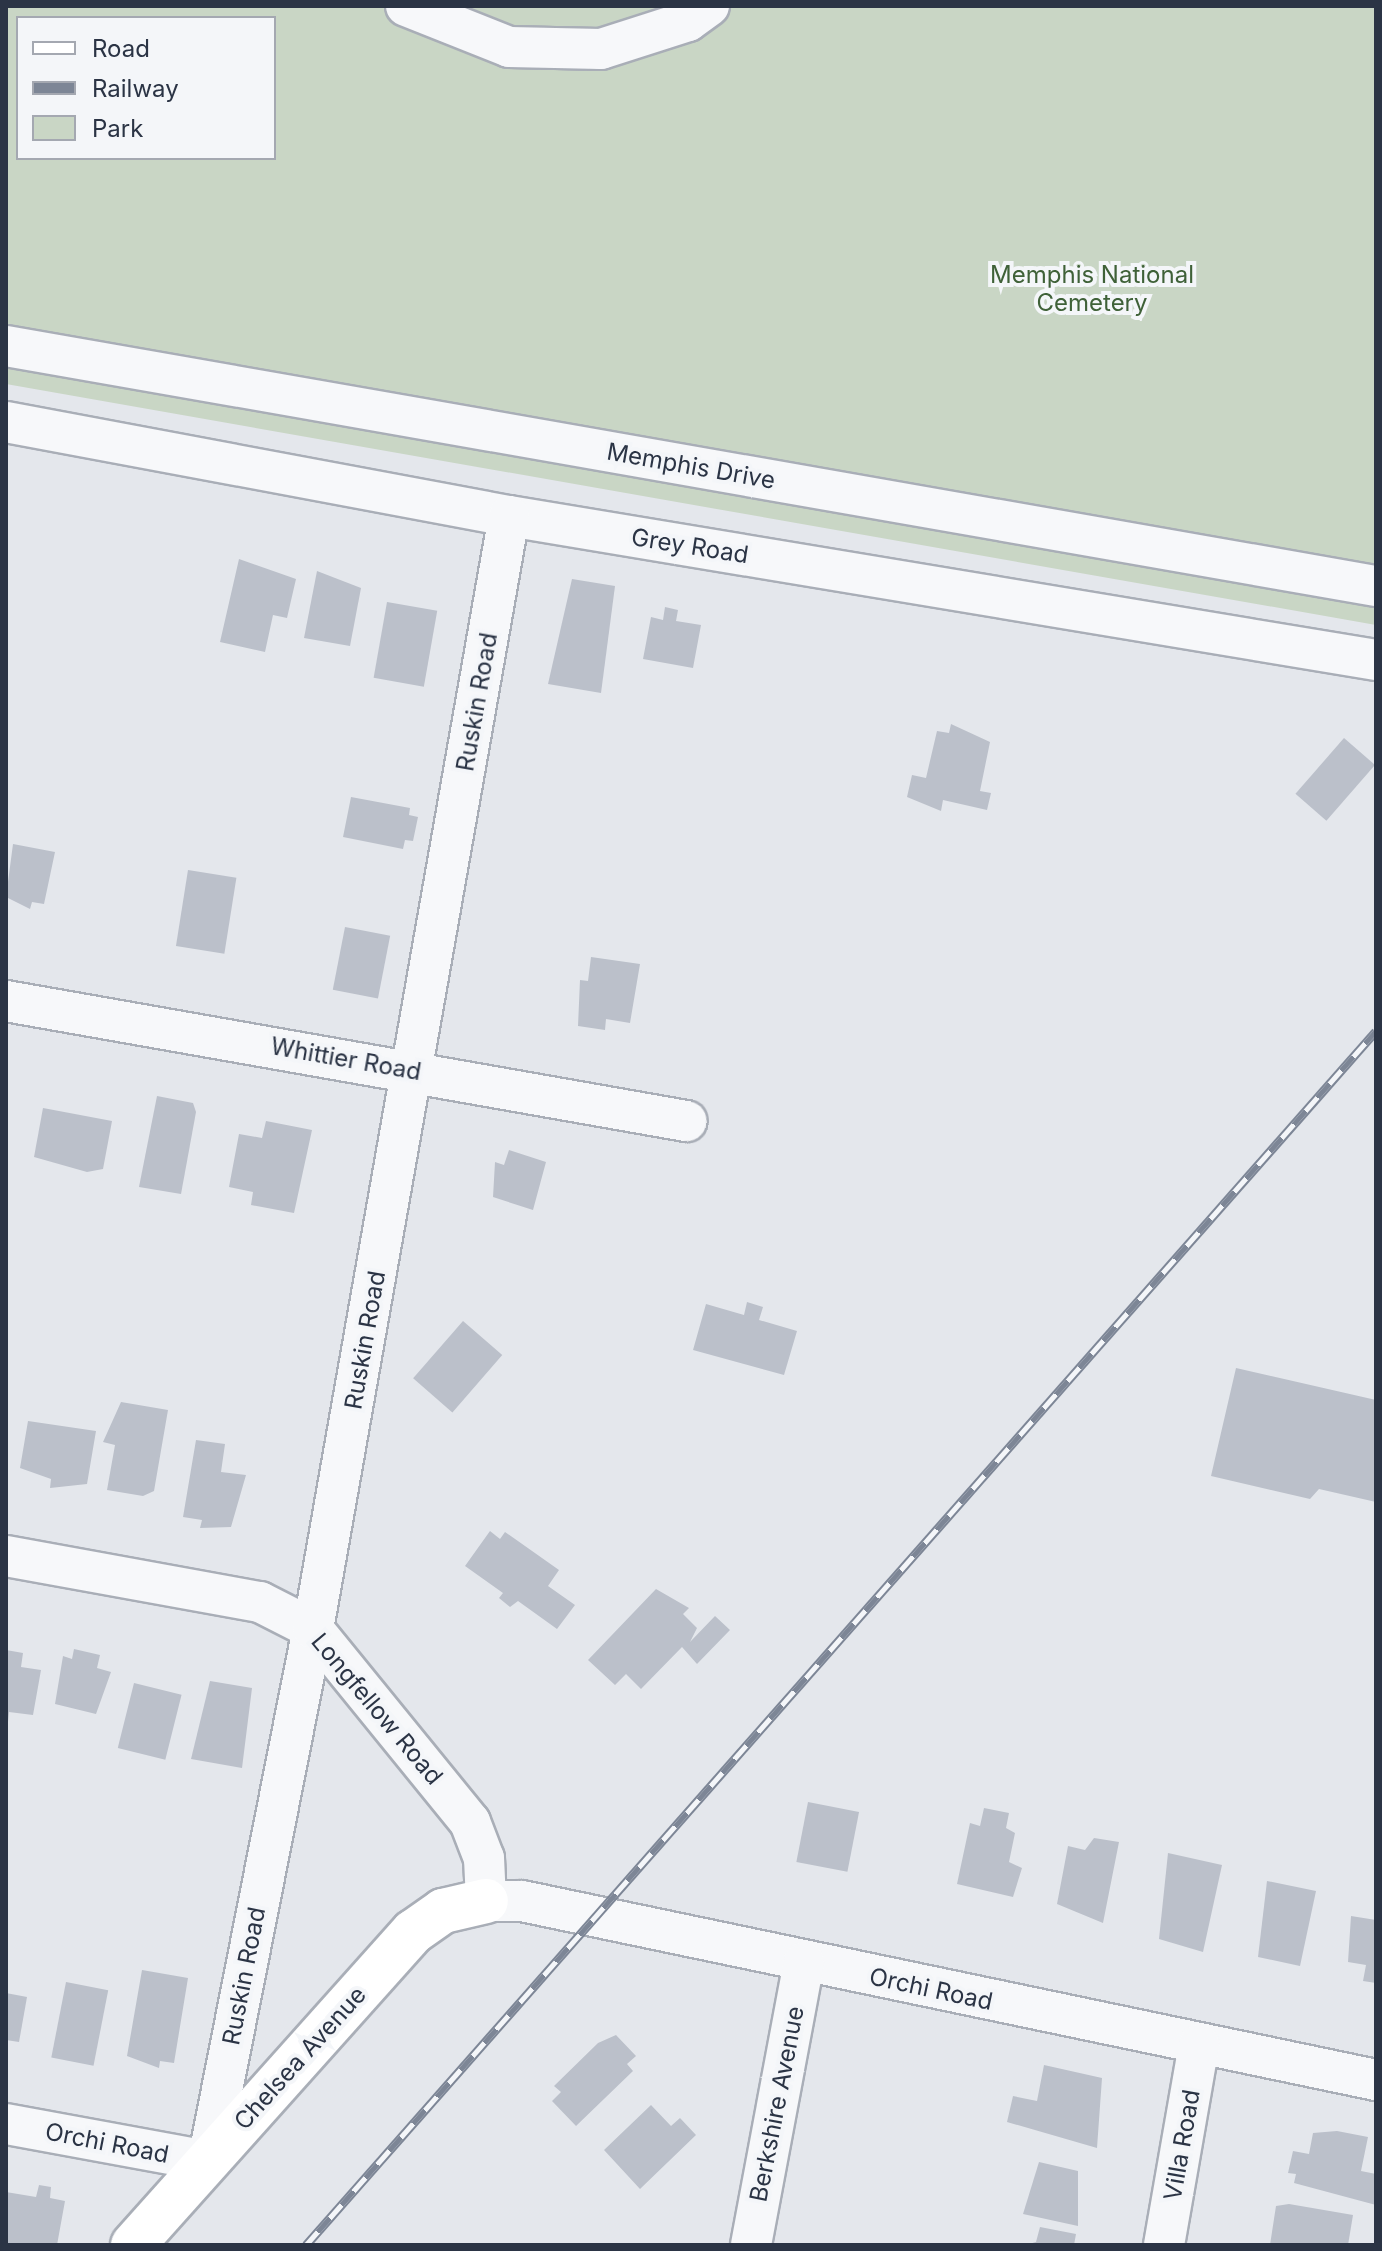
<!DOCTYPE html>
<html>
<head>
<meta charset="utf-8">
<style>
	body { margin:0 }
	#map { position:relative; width:1382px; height:2251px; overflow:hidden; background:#e4e7ec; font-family:Inter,sans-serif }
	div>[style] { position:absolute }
	.green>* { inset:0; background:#c9d6c5 }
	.building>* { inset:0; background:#bbc0ca; transform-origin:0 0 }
	.roads { filter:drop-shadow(2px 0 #a9aeb7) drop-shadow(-2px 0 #a9aeb7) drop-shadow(0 2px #a9aeb7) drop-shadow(0 -2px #a9aeb7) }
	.street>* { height:40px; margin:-20px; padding:0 20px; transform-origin:20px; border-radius:20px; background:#f7f8fa }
	.secondary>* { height:44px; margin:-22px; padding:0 22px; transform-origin:22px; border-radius:22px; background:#fff }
	.rail>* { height:9px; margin-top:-4.5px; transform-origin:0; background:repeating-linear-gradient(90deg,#f4f6f9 0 18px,#7d8696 0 36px); box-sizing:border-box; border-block:2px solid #7d8696 }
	span { translate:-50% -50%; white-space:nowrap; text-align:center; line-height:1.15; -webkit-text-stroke:8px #f4f6f9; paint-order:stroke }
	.park-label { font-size:24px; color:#3f6138 }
	.street-label { font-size:24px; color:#2b3445 }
	.frame { position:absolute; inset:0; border:8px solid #2b3445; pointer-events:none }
	.legend { position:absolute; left:16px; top:16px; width:260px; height:144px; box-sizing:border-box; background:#f4f6f9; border:2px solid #a4a8b1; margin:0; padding:10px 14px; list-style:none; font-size:24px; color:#2b3445 }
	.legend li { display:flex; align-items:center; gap:16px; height:40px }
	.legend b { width:40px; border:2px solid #a4a8b1 }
</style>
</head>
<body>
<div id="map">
	<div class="green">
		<div style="clip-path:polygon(evenodd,6px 6px,1376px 6px,1376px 625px,6px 384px,6px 6px,18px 18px,274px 18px,274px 158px,18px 158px,18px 18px)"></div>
	</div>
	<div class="building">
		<div style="clip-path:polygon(239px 559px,296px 579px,287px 618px,273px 615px,265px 652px,220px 642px)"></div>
		<div style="clip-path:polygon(317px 571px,361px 588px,350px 646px,304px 638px)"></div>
		<div style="clip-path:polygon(572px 579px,615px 586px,601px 693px,548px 684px)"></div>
		<div style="left:387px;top:602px;width:51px;height:77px;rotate:10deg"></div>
		<div style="clip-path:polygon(665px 607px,678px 610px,676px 621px,701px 625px,693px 668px,643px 659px,651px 617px,663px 620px)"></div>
		<div style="clip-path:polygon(951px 724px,990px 742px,980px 791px,991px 793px,987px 810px,943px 800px,941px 811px,907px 797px,912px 775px,926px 778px,937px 731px,949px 733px)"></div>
		<div style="left:1344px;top:738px;width:41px;height:74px;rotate:41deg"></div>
		<div style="clip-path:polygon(351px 797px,410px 808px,409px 815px,418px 817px,413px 841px,405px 840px,403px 849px,343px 837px)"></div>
		<div style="clip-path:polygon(13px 844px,55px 852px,44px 904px,32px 902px,30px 909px,6px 897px)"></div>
		<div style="left:188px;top:870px;width:49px;height:77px;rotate:9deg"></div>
		<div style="left:345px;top:927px;width:46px;height:64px;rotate:11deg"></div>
		<div style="clip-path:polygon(591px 957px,640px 964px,630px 1023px,606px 1019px,605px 1030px,578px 1026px,580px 980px,588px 981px)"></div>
		<div style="clip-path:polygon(157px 1096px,193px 1103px,196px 1112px,181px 1194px,139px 1187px)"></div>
		<div style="clip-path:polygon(43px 1108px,112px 1121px,103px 1169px,87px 1172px,34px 1157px)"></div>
		<div style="clip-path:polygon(266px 1121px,312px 1130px,294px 1213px,251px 1205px,253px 1192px,229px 1187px,239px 1134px,262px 1138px)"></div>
		<div style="clip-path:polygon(509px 1150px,546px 1162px,533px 1210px,493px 1197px,495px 1162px,504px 1165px)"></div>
		<div style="clip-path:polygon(747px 1302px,763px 1307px,759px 1320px,797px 1331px,784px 1375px,693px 1350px,706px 1304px,744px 1315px)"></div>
		<div style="left:463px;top:1321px;width:52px;height:76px;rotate:41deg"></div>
		<div style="clip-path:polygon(1236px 1368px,1376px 1400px,1376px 1502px,1319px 1489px,1310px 1499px,1211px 1476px)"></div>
		<div style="clip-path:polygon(121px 1402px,168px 1410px,154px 1491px,143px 1496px,107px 1490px,115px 1445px,103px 1442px)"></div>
		<div style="clip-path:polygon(28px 1421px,96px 1431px,87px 1484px,50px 1488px,51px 1479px,20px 1468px)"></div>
		<div style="clip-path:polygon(196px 1440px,225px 1444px,221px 1472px,246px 1475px,231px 1527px,200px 1528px,202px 1520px,183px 1517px)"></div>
		<div style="clip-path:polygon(490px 1531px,500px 1539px,505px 1532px,559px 1570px,548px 1586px,575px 1605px,557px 1629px,518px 1601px,510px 1607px,499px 1598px,503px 1593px,465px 1566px)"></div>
		<div style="clip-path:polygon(656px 1589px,689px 1608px,683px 1614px,697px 1628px,690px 1642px,715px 1616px,730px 1630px,697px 1664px,682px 1647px,641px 1689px,626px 1674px,615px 1685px,588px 1660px)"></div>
		<div style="clip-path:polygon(74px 1649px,100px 1655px,97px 1668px,111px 1672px,96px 1714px,55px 1704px,63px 1656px,72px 1659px)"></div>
		<div style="clip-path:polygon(6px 1650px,23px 1653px,21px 1667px,41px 1670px,33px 1715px,9px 1712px,8px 1722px)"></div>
		<div style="clip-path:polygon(210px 1681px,252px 1688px,242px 1768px,191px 1759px)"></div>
		<div style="left:134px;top:1683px;width:49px;height:67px;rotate:14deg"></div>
		<div style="left:808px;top:1802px;width:52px;height:61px;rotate:11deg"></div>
		<div style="clip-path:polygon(984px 1808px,1009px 1813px,1006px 1828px,1015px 1833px,1009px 1862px,1022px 1868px,1013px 1897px,957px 1884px,970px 1823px,980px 1826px)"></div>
		<div style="clip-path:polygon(1094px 1838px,1119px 1842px,1103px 1923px,1057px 1904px,1068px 1846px,1085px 1850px)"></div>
		<div style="clip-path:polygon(1168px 1853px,1222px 1865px,1203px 1952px,1159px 1939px)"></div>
		<div style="clip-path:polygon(1267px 1881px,1316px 1891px,1300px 1966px,1258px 1957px)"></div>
		<div style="clip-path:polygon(1351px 1916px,1376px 1920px,1376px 1983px,1363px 1981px,1366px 1965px,1348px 1962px)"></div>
		<div style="clip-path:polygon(142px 1970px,188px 1978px,174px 2063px,160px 2061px,159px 2068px,127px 2056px)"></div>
		<div style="left:66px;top:1982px;width:43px;height:77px;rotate:11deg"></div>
		<div style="clip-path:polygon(6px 1993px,27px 1997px,19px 2042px,6px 2040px)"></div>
		<div style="clip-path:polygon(616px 2035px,636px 2056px,627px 2064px,633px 2071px,576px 2126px,552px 2101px,561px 2092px,554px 2086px,598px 2043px)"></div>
		<div style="clip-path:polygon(1044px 2065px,1102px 2078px,1097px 2148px,1007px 2122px,1013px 2096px,1037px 2101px)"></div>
		<div style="clip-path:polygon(651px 2105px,671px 2126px,680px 2118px,696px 2135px,640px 2189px,604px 2150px)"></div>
		<div style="clip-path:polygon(1337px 2131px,1368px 2137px,1361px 2171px,1376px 2174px,1376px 2205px,1294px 2183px,1296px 2174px,1288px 2173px,1293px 2151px,1309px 2154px,1313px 2133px)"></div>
		<div style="clip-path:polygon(1039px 2162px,1078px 2171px,1078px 2226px,1023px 2214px)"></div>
		<div style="clip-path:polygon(39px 2185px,51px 2187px,50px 2198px,65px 2201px,57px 2245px,7px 2245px,6px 2192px,36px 2197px)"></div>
		<div style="clip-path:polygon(1289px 2204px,1353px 2215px,1348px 2245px,1270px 2245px,1276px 2206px)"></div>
		<div style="clip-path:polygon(1040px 2227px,1076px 2234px,1074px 2245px,1025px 2245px,1036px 2242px)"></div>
	</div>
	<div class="roads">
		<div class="street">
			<div style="left:406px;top:6px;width:111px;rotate:21.7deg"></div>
			<div style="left:509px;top:47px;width:92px;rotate:1.2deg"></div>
			<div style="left:601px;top:49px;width:91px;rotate:-17.8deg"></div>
			<div style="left:688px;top:21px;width:26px;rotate:-36deg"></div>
			<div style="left:6px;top:346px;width:1391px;rotate:9.94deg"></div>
			<div style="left:6px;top:422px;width:512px;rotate:10.59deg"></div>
			<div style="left:509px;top:516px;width:879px;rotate:9.43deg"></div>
			<div style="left:6px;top:1001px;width:691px;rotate:10.01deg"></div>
			<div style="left:6px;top:1556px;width:258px;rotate:10.3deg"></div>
			<div style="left:260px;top:1602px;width:59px;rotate:27deg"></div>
			<div style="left:313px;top:1629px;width:249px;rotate:50.9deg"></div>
			<div style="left:470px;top:1822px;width:39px;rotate:69deg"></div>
			<div style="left:484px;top:1858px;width:43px;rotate:87.3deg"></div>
			<div style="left:486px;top:1901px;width:36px"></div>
			<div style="left:522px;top:1901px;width:873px;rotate:11.84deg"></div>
			<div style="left:6px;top:2124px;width:205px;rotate:10.4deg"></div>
			<div style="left:208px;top:2161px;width:542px;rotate:-78.84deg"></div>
			<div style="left:313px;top:1629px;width:1130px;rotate:-80.01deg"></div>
			<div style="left:751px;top:2245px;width:288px;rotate:-79.4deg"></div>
			<div style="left:1164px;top:2245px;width:204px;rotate:-80.1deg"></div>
		</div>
		<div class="secondary">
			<div style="left:133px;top:2245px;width:420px;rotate:-48.2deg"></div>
			<div style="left:413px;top:1932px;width:37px;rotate:-35deg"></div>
			<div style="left:443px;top:1911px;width:44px;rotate:-13.1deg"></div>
		</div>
	</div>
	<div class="rail">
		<div style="left:306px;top:2245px;width:1618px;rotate:-48.61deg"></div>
	</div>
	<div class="park-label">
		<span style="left:1092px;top:289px">Memphis National<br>Cemetery</span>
	</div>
	<div class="street-label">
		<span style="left:691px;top:466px;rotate:10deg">Memphis Drive</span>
		<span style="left:690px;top:546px;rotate:9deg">Grey Road</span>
		<span style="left:477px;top:702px;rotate:-80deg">Ruskin Road</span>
		<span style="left:346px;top:1059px;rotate:10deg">Whittier Road</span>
		<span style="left:365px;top:1340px;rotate:-80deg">Ruskin Road</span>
		<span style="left:377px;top:1709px;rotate:50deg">Longfellow Road</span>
		<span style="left:244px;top:1976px;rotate:-79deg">Ruskin Road</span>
		<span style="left:931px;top:1989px;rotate:12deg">Orchi Road</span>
		<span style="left:300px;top:2058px;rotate:-48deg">Chelsea Avenue</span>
		<span style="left:777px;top:2104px;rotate:-79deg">Berkshire Avenue</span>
		<span style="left:107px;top:2143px;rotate:11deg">Orchi Road</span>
		<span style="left:1182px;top:2145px;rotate:-80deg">Villa Road</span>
	</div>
	<div class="frame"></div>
	<ul class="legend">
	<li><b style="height:10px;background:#fff"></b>Road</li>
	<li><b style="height:10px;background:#7d8696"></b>Railway</li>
	<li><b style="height:22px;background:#c9d6c5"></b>Park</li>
	</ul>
</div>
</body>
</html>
